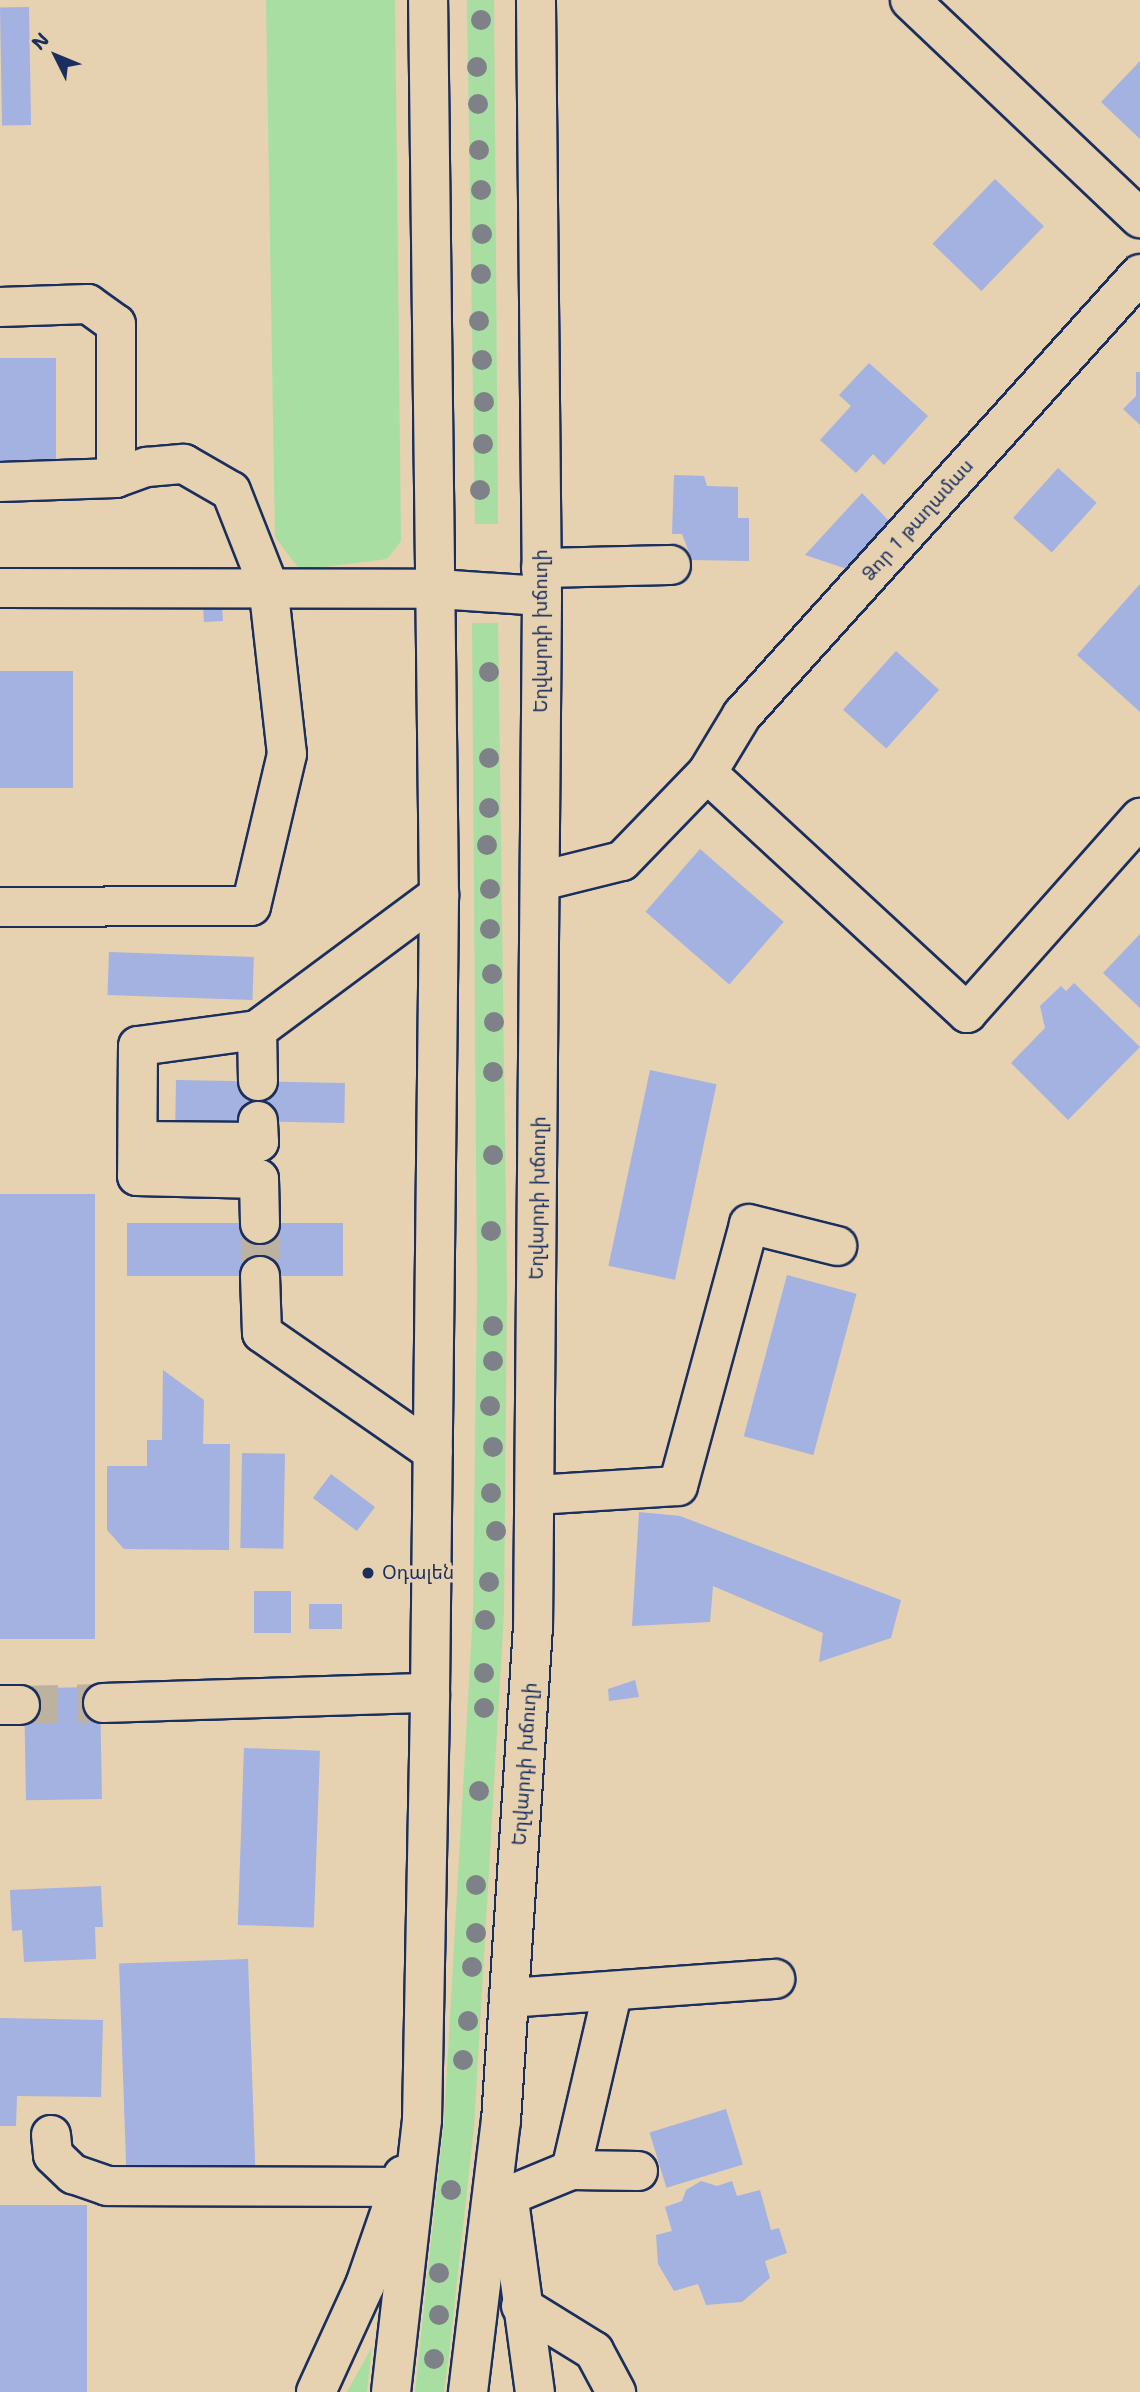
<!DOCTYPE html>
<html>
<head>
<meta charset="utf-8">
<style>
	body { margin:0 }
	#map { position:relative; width:1140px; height:2392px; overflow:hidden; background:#e6d1b0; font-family:"Shantell Sans","Noto Sans Armenian",sans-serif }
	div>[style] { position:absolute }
	.green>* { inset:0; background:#a8dea1 }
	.building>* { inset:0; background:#a3b2e1; transform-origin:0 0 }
	.minor-tunnel>* { height:38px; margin-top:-19px; transform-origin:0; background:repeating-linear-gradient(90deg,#bdb1a0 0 38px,transparent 0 57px) }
	.roads { filter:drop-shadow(2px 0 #1b2f5e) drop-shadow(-2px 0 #1b2f5e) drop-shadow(0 2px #1b2f5e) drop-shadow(0 -2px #1b2f5e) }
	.minor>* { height:38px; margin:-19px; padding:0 19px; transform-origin:19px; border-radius:19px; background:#e6d1b0 }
	.major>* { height:38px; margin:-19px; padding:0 19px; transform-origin:19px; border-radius:19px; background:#e6d1b0 }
	.trees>* { width:20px; height:20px; margin:-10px; border-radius:50%; background:#7e8187 }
	.dots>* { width:19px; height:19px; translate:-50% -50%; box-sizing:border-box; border:4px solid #e6d1b0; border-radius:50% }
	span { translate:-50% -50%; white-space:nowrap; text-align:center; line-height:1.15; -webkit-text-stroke:7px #e6d1b0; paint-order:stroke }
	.street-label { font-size:19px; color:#1b2f5e }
	.poi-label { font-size:19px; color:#1b2f5e }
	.left { translate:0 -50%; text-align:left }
	.north { position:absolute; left:21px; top:21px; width:70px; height:70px; -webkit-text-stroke:5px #e6d1b0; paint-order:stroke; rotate:313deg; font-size:19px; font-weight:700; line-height:28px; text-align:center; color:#1b2f5e }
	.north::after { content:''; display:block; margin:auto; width:24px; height:32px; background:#1b2f5e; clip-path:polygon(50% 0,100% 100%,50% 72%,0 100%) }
</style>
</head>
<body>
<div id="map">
	<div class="green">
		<div style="clip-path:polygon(266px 0,395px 0,401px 541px,387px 559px,300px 570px,275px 537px)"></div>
		<div style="clip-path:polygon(467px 0,494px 0,498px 524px,475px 524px)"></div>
		<div style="clip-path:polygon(472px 623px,498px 623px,507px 1287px,504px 1613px,474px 2127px,449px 2354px,444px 2392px,415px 2392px,444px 2122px,473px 1612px,477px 1286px)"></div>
		<div style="clip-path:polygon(372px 2347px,367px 2392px,347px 2392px)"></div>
	</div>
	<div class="building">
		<div style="left:29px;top:7px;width:118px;height:29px;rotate:89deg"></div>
		<div style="clip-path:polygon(1140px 61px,1140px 139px,1101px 102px)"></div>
		<div style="left:995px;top:179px;width:68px;height:90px;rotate:44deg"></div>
		<div style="left:0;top:358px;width:56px;height:116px"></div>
		<div style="clip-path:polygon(869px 363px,928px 416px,884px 465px,873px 454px,856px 473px,820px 440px,851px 406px,839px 395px)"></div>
		<div style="clip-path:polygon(1136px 372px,1140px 372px,1140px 425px,1123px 409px,1136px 396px)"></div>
		<div style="left:1058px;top:468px;width:52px;height:67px;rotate:42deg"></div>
		<div style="clip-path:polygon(674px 475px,704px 476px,707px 486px,738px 487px,738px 518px,749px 518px,749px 561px,692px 560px,682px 534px,672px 534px)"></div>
		<div style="clip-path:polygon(862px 493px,890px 522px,850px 570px,805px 555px)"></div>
		<div style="clip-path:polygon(1140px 584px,1140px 712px,1077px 655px)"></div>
		<div style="left:222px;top:603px;width:18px;height:19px;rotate:87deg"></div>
		<div style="left:896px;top:651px;width:58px;height:79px;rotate:42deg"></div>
		<div style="left:0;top:671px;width:73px;height:117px"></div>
		<div style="left:700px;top:849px;width:111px;height:83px;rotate:41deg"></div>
		<div style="clip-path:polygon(1140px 934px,1140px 1008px,1103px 973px)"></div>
		<div style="left:109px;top:952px;width:145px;height:43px;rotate:2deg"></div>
		<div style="clip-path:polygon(1074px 983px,1140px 1047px,1068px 1120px,1011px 1063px,1045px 1028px,1040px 1006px,1061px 986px,1066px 991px)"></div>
		<div style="left:650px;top:1070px;width:68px;height:200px;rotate:12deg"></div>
		<div style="left:176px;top:1080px;width:169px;height:40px;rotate:1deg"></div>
		<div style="left:95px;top:1194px;width:445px;height:95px;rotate:90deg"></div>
		<div style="left:127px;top:1223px;width:216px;height:53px"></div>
		<div style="left:787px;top:1275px;width:72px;height:167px;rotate:15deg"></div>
		<div style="clip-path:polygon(163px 1370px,204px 1400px,203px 1444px,230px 1444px,229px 1550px,124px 1549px,107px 1530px,107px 1466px,147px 1466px,147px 1440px,162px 1440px)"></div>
		<div style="left:242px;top:1453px;width:43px;height:95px;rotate:1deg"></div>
		<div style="left:331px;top:1474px;width:55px;height:30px;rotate:37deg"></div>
		<div style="clip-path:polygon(639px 1512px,680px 1516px,901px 1600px,891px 1638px,819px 1662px,823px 1633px,713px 1586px,710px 1622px,632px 1626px)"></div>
		<div style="left:254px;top:1591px;width:37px;height:42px"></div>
		<div style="left:309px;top:1604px;width:33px;height:25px"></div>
		<div style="clip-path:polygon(635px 1680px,639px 1697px,609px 1701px,608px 1689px)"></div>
		<div style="left:100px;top:1687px;width:112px;height:76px;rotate:89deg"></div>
		<div style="left:244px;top:1748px;width:76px;height:177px;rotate:2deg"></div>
		<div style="clip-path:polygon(101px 1886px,103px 1927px,95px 1927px,96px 1959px,24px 1962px,22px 1930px,12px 1931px,10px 1890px)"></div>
		<div style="left:248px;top:1959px;width:215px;height:129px;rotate:88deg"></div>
		<div style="clip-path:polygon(0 2018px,103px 2020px,101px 2097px,17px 2096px,16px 2126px,0 2126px)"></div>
		<div style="left:726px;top:2109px;width:58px;height:80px;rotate:73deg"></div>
		<div style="clip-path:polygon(701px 2181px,717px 2186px,732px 2181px,737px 2196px,760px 2190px,771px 2230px,779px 2228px,787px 2253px,765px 2261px,770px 2278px,742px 2302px,706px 2305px,698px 2284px,674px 2291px,658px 2264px,656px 2235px,672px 2231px,665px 2207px,682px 2201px,686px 2190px)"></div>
		<div style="left:0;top:2205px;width:87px;height:187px"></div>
	</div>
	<div class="minor-tunnel">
		<div style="left:260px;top:1224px;width:52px;rotate:90deg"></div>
		<div style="left:20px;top:1705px;width:83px;rotate:-1.4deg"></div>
	</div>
	<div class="roads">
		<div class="minor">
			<div style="left:910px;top:0;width:317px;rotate:43.5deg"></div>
			<div style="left:0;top:307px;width:88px;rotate:-2deg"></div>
			<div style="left:88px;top:304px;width:34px;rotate:36deg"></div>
			<div style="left:116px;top:324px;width:154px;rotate:90deg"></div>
			<div style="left:0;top:482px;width:116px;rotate:-2deg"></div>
			<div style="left:116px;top:478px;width:33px;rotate:-20deg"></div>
			<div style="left:147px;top:467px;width:37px;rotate:-5deg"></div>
			<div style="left:184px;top:464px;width:54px;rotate:29.9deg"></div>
			<div style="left:231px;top:491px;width:101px;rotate:68.5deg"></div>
			<div style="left:268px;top:585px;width:170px;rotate:83.6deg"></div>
			<div style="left:287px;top:754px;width:156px;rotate:103.3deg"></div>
			<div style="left:251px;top:906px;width:251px;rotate:179.8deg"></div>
			<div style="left:541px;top:568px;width:130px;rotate:-1.3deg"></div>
			<div style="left:0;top:588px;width:438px;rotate:0.1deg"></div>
			<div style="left:707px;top:773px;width:354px;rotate:42.7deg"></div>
			<div style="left:967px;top:1013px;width:261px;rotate:-48.4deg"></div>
			<div style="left:541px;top:881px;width:83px;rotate:-13.9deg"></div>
			<div style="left:622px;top:861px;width:122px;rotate:-46deg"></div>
			<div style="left:707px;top:773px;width:68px;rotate:-58.9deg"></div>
			<div style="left:742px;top:715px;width:594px;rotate:-47.93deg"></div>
			<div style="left:257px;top:1030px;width:120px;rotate:172.3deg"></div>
			<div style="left:138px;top:1046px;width:130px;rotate:90.4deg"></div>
			<div style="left:137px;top:1176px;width:122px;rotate:1.4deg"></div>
			<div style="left:259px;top:1179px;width:45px;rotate:88.7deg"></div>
			<div style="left:258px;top:1081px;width:51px;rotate:-91.1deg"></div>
			<div style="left:257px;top:1030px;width:227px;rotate:-36.6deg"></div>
			<div style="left:138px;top:1141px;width:121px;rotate:0.5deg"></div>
			<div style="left:259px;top:1142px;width:21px;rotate:-93deg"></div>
			<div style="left:260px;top:1276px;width:57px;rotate:88deg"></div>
			<div style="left:262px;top:1333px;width:208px;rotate:34.8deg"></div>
			<div style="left:535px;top:1495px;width:143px;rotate:-3.6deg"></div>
			<div style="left:678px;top:1486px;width:271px;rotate:-74.8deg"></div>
			<div style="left:749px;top:1224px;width:91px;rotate:14deg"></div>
			<div style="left:103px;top:1703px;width:327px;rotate:-1.8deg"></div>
			<div style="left:0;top:1705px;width:20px"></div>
			<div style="left:509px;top:1998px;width:267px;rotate:-4.1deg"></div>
			<div style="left:51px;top:2135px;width:20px;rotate:84deg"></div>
			<div style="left:53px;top:2155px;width:28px;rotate:44deg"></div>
			<div style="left:73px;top:2174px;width:36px;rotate:19deg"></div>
			<div style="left:107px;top:2186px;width:292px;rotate:0.2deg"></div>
			<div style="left:571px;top:2170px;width:67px;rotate:0.9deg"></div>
			<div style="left:508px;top:2196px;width:68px;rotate:-22.4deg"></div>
			<div style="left:571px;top:2170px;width:181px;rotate:-76.9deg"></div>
			<div style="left:521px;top:2306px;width:86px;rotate:31.7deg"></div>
			<div style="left:594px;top:2351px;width:47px;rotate:61.8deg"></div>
		</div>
		<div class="major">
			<div style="left:438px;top:589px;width:104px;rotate:3.9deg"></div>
			<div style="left:508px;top:2193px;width:201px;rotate:82.3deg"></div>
			<div style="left:316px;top:2392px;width:118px;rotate:-65.4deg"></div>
			<div style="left:365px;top:2285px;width:116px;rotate:-70.9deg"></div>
			<div style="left:391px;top:2392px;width:274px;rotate:-83.5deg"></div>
			<div style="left:422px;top:2120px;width:427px;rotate:-88.9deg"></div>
			<div style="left:430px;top:1693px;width:798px;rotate:-89.35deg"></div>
			<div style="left:439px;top:895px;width:895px;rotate:-90.7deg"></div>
			<div style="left:468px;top:2392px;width:273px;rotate:-83.1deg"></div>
			<div style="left:501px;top:2121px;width:492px;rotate:-86.3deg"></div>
			<div style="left:533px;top:1630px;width:1034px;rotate:-89.5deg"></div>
			<div style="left:542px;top:596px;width:596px;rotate:-90.58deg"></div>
		</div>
	</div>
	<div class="trees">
		<div style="left:481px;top:20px"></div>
		<div style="left:477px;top:67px"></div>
		<div style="left:478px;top:104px"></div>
		<div style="left:479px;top:150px"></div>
		<div style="left:481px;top:190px"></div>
		<div style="left:482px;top:234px"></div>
		<div style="left:481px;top:274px"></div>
		<div style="left:479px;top:321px"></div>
		<div style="left:482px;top:360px"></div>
		<div style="left:484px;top:402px"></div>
		<div style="left:483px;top:444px"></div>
		<div style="left:480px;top:490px"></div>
		<div style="left:489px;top:672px"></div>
		<div style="left:489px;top:758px"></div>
		<div style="left:489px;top:808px"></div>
		<div style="left:487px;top:845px"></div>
		<div style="left:490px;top:889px"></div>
		<div style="left:490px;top:929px"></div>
		<div style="left:492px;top:974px"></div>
		<div style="left:494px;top:1022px"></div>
		<div style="left:493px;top:1072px"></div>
		<div style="left:493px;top:1155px"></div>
		<div style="left:491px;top:1231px"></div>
		<div style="left:493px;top:1326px"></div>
		<div style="left:493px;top:1361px"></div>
		<div style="left:490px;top:1406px"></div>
		<div style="left:493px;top:1447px"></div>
		<div style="left:491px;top:1493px"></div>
		<div style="left:496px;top:1531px"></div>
		<div style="left:489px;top:1582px"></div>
		<div style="left:485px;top:1620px"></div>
		<div style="left:484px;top:1673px"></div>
		<div style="left:484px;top:1708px"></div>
		<div style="left:479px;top:1791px"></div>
		<div style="left:476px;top:1885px"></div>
		<div style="left:476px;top:1933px"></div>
		<div style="left:472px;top:1967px"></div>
		<div style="left:468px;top:2021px"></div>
		<div style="left:463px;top:2060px"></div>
		<div style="left:451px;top:2190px"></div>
		<div style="left:439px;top:2273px"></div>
		<div style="left:439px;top:2315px"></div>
		<div style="left:434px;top:2359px"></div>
	</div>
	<div class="dots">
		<div style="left:368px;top:1573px;background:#1b2f5e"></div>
	</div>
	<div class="street-label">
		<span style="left:918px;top:520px;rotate:-48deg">Ձոր 1 թաղամաս</span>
		<span style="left:541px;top:631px;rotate:-90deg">Եղվարդի խճուղի</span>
		<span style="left:538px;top:1198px;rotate:-89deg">Եղվարդի խճուղի</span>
		<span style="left:525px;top:1764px;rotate:-86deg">Եղվարդի խճուղի</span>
	</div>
	<div class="poi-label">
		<span class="left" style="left:382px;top:1573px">Օդալեն</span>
	</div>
	<div class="north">N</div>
</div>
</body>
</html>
